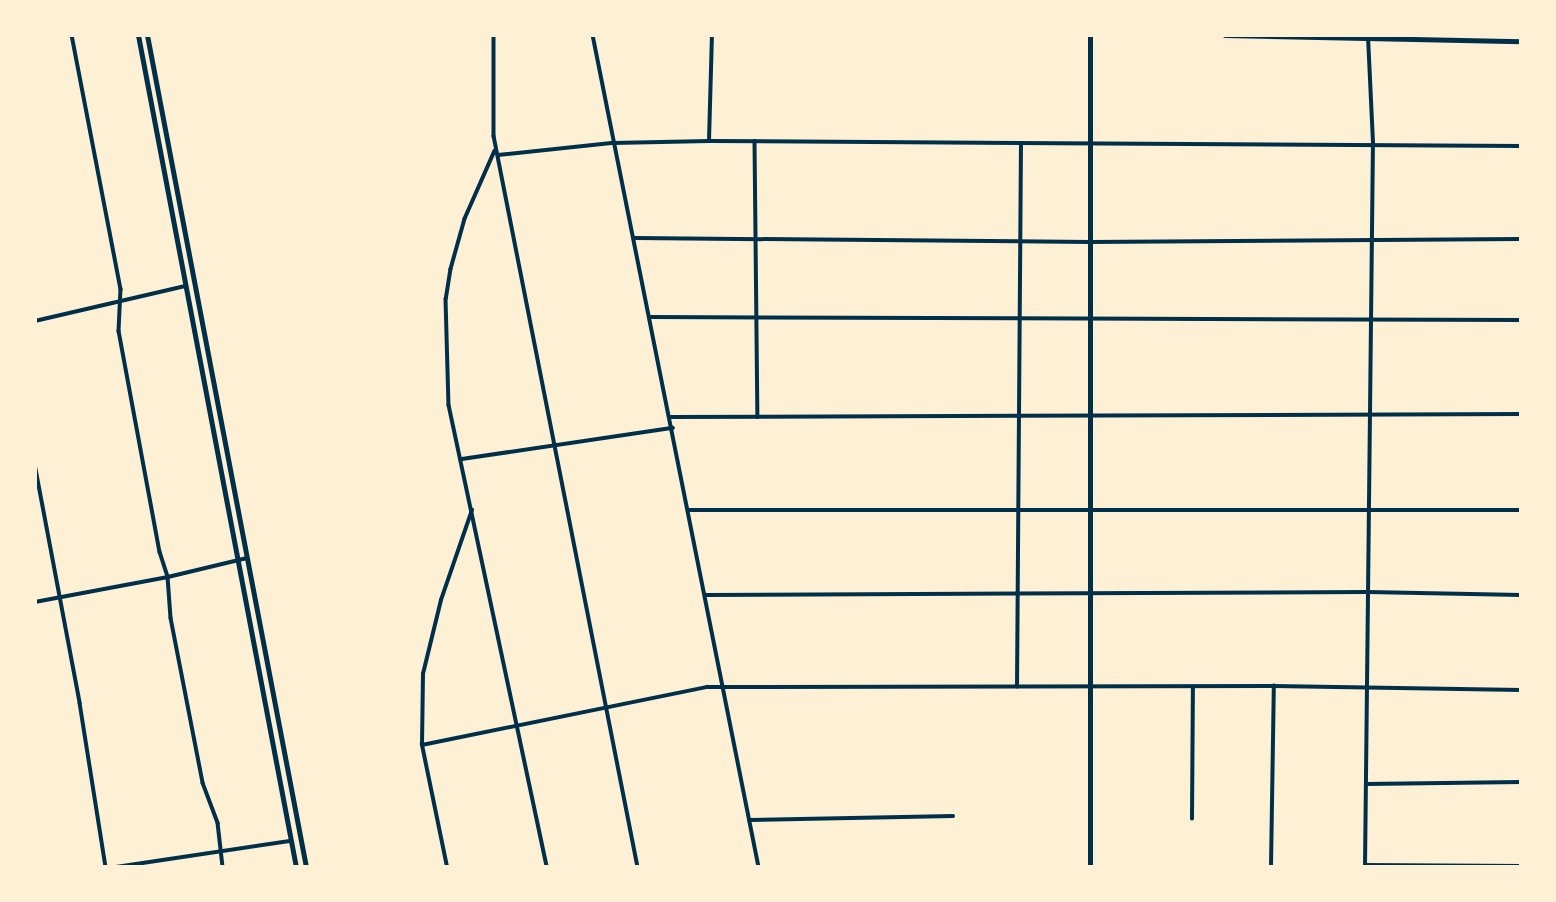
<!DOCTYPE html>
<html>
<head>
<meta charset="utf-8">
<style>
	body { margin:0 }
	#map { position:relative; width:1556px; height:902px; overflow:hidden; background:#fdf0d5; font-family:Lora,serif }
	div>[style] { position:absolute }
	.minor>* { height:3.5px; margin:-1.75px; padding:0 1.75px; transform-origin:1.75px; border-radius:1.75px; background:#003049 }
	.tertiary>* { height:4.5px; margin:-2.25px; padding:0 2.25px; transform-origin:2.25px; border-radius:2.25px; background:#003049 }
	.secondary>* { height:4.5px; margin:-2.25px; padding:0 2.25px; transform-origin:2.25px; border-radius:2.25px; background:#003049 }
	.trunk>* { height:5px; margin:-2.5px; padding:0 2.5px; transform-origin:2.5px; border-radius:2.5px; background:#003049 }
	span { translate:-50% -50%; white-space:nowrap; text-align:center; line-height:1.15; -webkit-text-stroke:7px #fdf0d5; paint-order:stroke }
	.frame { position:absolute; inset:0; border:37px solid #fdf0d5; pointer-events:none }
</style>
</head>
<body>
<div id="map">
	<div class="minor">
		<div style="left:72px;top:35px;width:259px;rotate:79.1deg"></div>
		<div style="left:121px;top:289px;width:42px;rotate:92.7deg"></div>
		<div style="left:119px;top:331px;width:225px;rotate:79.5deg"></div>
		<div style="left:160px;top:552px;width:26px;rotate:72deg"></div>
		<div style="left:168px;top:577px;width:41px;rotate:85.8deg"></div>
		<div style="left:171px;top:618px;width:168px;rotate:79deg"></div>
		<div style="left:203px;top:783px;width:43px;rotate:69.4deg"></div>
		<div style="left:218px;top:823px;width:44px;rotate:83.5deg"></div>
		<div style="left:494px;top:35px;width:101px;rotate:90deg"></div>
		<div style="left:494px;top:136px;width:745px;rotate:78.86deg"></div>
		<div style="left:593px;top:35px;width:848px;rotate:78.72deg"></div>
		<div style="left:709px;top:141px;width:106px;rotate:-88.4deg"></div>
		<div style="left:755px;top:141px;width:276px;rotate:89.4deg"></div>
		<div style="left:495px;top:151px;width:74px;rotate:113.8deg"></div>
		<div style="left:465px;top:219px;width:52px;rotate:105.6deg"></div>
		<div style="left:451px;top:269px;width:30px;rotate:99deg"></div>
		<div style="left:446px;top:299px;width:106px;rotate:88.4deg"></div>
		<div style="left:449px;top:405px;width:472px;rotate:78deg"></div>
		<div style="left:498px;top:155px;width:116px;rotate:-6deg"></div>
		<div style="left:613px;top:143px;width:96px;rotate:-1.2deg"></div>
		<div style="left:709px;top:141px;width:812px;rotate:0.35deg"></div>
		<div style="left:635px;top:238px;width:455px;rotate:0.5deg"></div>
		<div style="left:1090px;top:242px;width:431px;rotate:-0.4deg"></div>
		<div style="left:651px;top:317px;width:870px;rotate:0.2deg"></div>
		<div style="left:35px;top:321px;width:154px;rotate:-13.1deg"></div>
		<div style="left:671px;top:417px;width:850px;rotate:-0.2deg"></div>
		<div style="left:462px;top:459px;width:213px;rotate:-8.4deg"></div>
		<div style="left:35px;top:464px;width:243px;rotate:79.3deg"></div>
		<div style="left:80px;top:703px;width:166px;rotate:81deg"></div>
		<div style="left:690px;top:510px;width:831px"></div>
		<div style="left:706px;top:595px;width:662px;rotate:-0.26deg"></div>
		<div style="left:1368px;top:592px;width:153px;rotate:1.1deg"></div>
		<div style="left:35px;top:602px;width:135px;rotate:-10.6deg"></div>
		<div style="left:168px;top:577px;width:81px;rotate:-13.5deg"></div>
		<div style="left:1017px;top:687px;width:543px;rotate:-89.58deg"></div>
		<div style="left:422px;top:745px;width:291px;rotate:-11.5deg"></div>
		<div style="left:707px;top:687px;width:567px;rotate:-0.1deg"></div>
		<div style="left:1274px;top:686px;width:247px;rotate:0.9deg"></div>
		<div style="left:1366px;top:784px;width:155px;rotate:-0.7deg"></div>
		<div style="left:1192px;top:819px;width:132px;rotate:-89.6deg"></div>
		<div style="left:749px;top:820px;width:204px;rotate:-1.1deg"></div>
		<div style="left:1365px;top:865px;width:156px;rotate:0.4deg"></div>
		<div style="left:116px;top:867px;width:177px;rotate:-8.5deg"></div>
		<div style="left:447px;top:867px;width:125px;rotate:-101.6deg"></div>
		<div style="left:422px;top:745px;width:71px;rotate:-89.2deg"></div>
		<div style="left:423px;top:674px;width:76px;rotate:-76.3deg"></div>
		<div style="left:441px;top:600px;width:95px;rotate:-71deg"></div>
		<div style="left:1271px;top:867px;width:181px;rotate:-89.1deg"></div>
		<div style="left:1365px;top:867px;width:724px;rotate:-89.37deg"></div>
		<div style="left:1373px;top:143px;width:108px;rotate:-92.7deg"></div>
	</div>
	<div class="tertiary">
		<div style="left:1090px;top:867px;width:832px;rotate:-90deg"></div>
	</div>
	<div class="secondary">
		<div style="left:1225px;top:35px;width:296px;rotate:1.2deg"></div>
	</div>
	<div class="trunk">
		<div style="left:138px;top:35px;width:847px;rotate:79.25deg"></div>
		<div style="left:147px;top:35px;width:847px;rotate:79.18deg"></div>
	</div>
	<div class="frame"></div>
</div>
</body>
</html>
